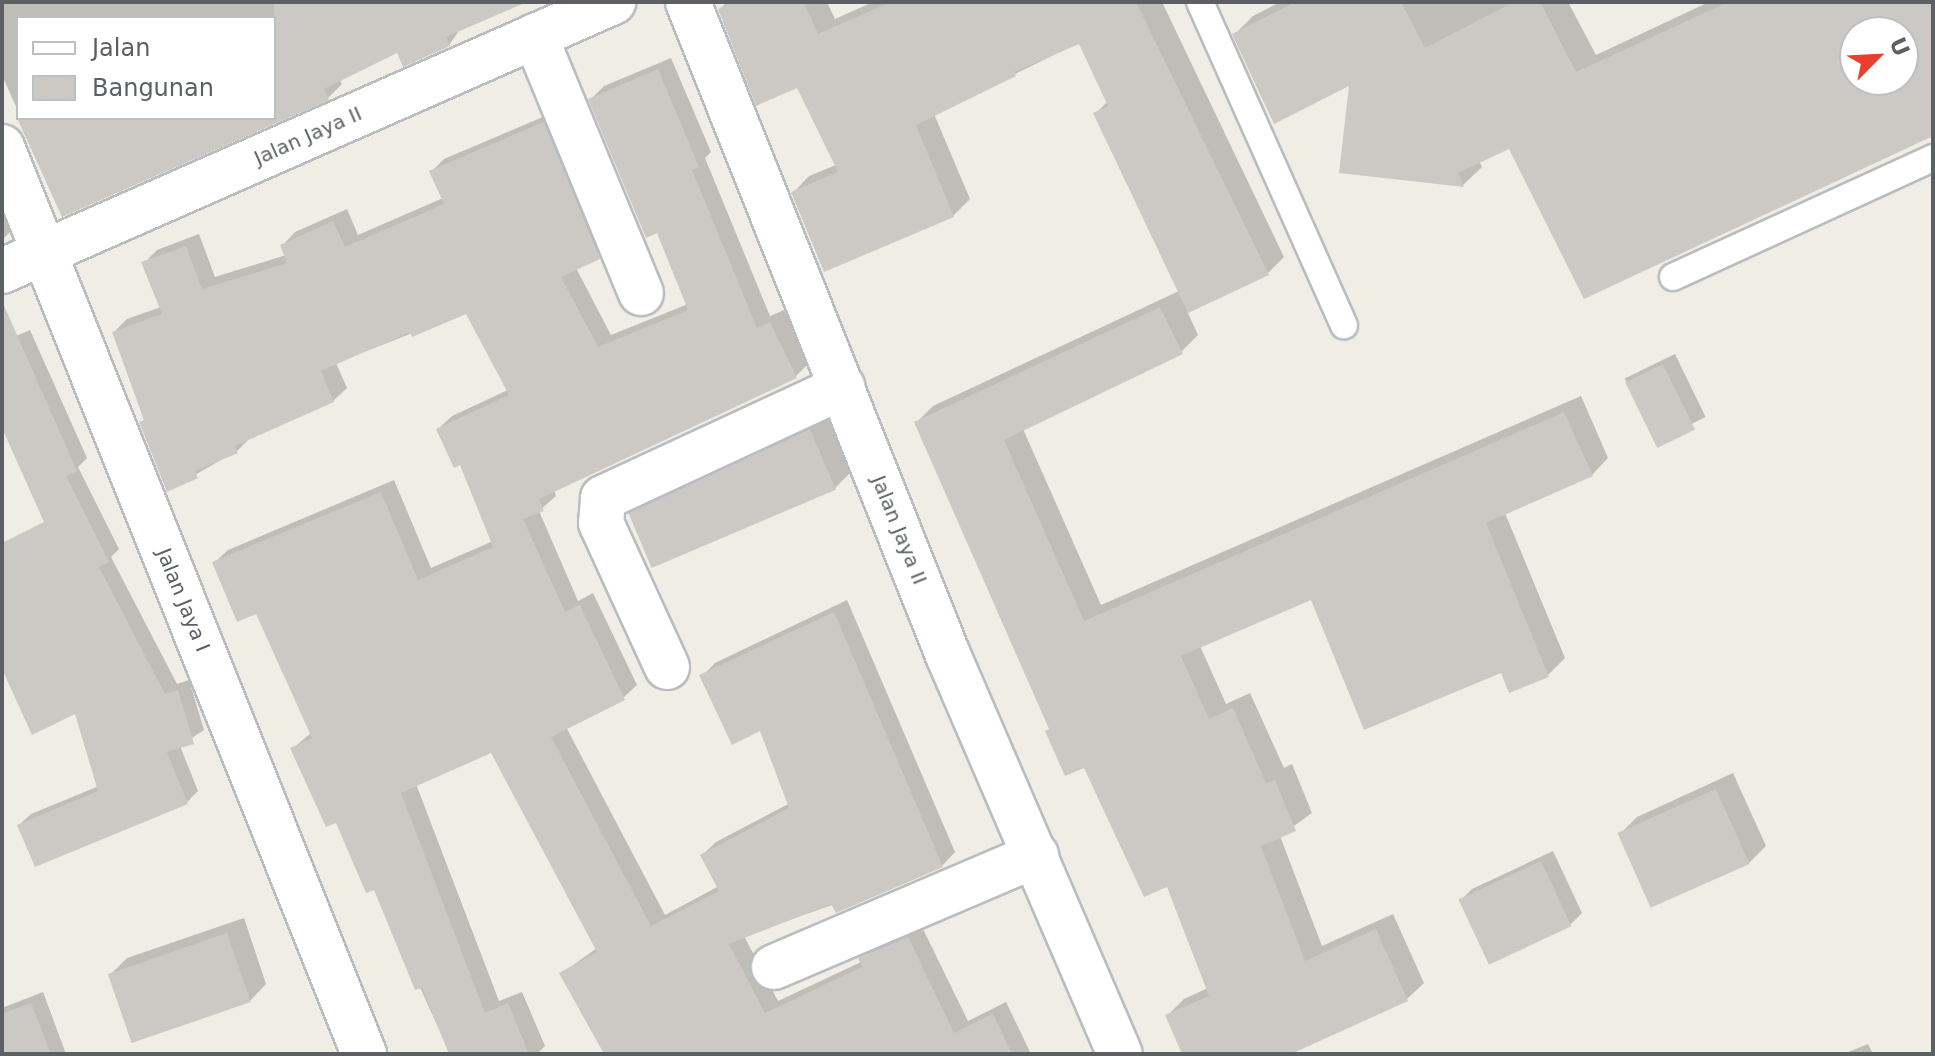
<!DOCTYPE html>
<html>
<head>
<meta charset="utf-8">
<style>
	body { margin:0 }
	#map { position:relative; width:1935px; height:1056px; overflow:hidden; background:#efede4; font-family:"DejaVu Sans",sans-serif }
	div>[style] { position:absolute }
	.shadow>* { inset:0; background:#0003; transform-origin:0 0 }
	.building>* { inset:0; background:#ccc9c4; transform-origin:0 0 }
	.roads { filter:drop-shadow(2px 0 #b9bcc1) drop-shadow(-2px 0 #b9bcc1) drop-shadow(0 2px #b9bcc1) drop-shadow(0 -2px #b9bcc1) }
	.service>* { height:26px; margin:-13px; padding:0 13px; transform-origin:13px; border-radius:13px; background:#fff }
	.minor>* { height:44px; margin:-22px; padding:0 22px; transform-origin:22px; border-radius:22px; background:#fff }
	span { translate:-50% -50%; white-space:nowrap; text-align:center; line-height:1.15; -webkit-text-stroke:6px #fff; paint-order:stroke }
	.street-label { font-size:20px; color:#5c6065 }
	.frame { position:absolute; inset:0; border:4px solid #5c6065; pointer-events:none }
	.legend { position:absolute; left:16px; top:16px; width:260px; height:104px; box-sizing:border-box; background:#fff; border:2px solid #bebfc1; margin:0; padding:10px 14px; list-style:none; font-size:24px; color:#5c6065 }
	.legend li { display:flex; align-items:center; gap:16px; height:40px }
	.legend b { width:40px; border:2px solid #bebfc1 }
	.north { position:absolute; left:1839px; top:16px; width:80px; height:80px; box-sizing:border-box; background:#fff; border:2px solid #bebfc1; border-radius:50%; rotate:66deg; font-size:22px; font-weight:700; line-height:32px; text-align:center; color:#5c6065 }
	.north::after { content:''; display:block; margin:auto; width:28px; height:36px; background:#eb3e2f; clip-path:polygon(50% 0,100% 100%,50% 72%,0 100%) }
</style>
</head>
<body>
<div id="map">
	<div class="shadow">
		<div style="clip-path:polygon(2px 2px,522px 2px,461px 28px,449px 45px,398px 50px,339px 79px,342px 84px,328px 98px,63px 215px,21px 118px,274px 118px,274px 18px,18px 18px,18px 111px,2px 75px)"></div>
		<div style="clip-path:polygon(727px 2px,827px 2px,835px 19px,873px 2px,1162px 2px,1284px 257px,1268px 273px,1187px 311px,1198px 335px,1181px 352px,1023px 429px,1101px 605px,1581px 396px,1608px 458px,1592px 475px,1505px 513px,1565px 658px,1548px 675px,1502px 670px,1312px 597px,1200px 646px,1226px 704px,1250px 693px,1284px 768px,1292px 764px,1312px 813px,1280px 836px,1322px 946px,1393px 914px,1424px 983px,1407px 999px,1277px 1054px,1184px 1054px,1167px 1016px,1184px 999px,1208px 988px,1168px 884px,1085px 765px,1051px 728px,916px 423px,933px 406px,1179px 291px,1095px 114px,1108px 101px,1080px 42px,934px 114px,970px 199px,953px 216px,793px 193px,809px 176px,836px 165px,798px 86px,720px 9px)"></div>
		<div style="clip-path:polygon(evenodd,1280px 2px,1568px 2px,1596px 55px,1709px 2px,1933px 2px,1933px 134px,1510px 146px,1479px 161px,1482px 167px,1463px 185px,1341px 171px,1351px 82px,1234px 35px,1253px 16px,1280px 2px,1855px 32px,1903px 32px,1903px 80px,1855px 80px,1855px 32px)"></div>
		<div style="clip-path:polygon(671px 58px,711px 152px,705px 158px,770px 316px,784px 310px,809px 363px,796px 376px,554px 490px,556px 496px,539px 511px,578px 601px,593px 593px,637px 685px,623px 698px,566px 727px,665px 915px,719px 886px,702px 855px,716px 842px,790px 803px,761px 728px,702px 676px,715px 663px,847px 600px,955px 852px,942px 866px,744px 936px,778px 1001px,861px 962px,873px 946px,921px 925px,968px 1021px,1006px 1002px,1031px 1054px,607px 1054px,562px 973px,597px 948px,492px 750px,416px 784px,499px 1001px,522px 992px,545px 1046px,537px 1054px,450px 1054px,375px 887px,292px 749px,311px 733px,257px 611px,214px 563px,228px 550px,394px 480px,431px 568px,493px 541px,461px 462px,438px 429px,452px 416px,508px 390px,466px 312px,336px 363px,347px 388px,333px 401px,251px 437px,237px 451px,168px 490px,114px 332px,127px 319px,161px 307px,144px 263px,157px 250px,199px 234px,215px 277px,286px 255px,282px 246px,295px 232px,347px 209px,358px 235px,443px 198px,431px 172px,444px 159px,557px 111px,612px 244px,576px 268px,611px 335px,688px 304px,658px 230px,590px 100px,604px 86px)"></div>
		<div style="clip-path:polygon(2px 206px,13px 229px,2px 240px)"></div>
		<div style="clip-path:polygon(30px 330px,87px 458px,78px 467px,119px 549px,111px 557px,177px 684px,189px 680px,204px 730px,180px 746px,198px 791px,187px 802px,19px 825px,31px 814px,99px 786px,76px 712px,2px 665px,2px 537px,77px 671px,106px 657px,2px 423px,2px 342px)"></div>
		<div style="left:1675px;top:354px;width:70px;height:56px;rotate:64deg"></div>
		<div style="clip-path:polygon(826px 415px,851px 472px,835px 488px,631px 514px,647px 499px)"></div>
		<div style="clip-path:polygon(1733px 773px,1766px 846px,1749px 863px,1620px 834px,1637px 817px)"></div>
		<div style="clip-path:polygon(1553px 851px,1582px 913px,1571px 924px,1461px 900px,1472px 889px)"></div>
		<div style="clip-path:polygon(244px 918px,266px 984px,250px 1001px,110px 975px,127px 958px)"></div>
		<div style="clip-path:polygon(43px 992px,66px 1054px,2px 1054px,2px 1008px)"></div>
		<div style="clip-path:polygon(1868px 1044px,1873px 1054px,1843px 1054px)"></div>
	</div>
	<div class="building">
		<div style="clip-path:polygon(274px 2px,527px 2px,446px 37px,450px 46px,403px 67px,397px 53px,324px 89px,329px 100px,62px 217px,17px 118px,274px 118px)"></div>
		<div style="clip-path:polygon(733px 2px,804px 2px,818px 34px,891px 2px,1136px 2px,1269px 275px,1188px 313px,1093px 113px,1108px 106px,1079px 44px,1014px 72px,1016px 76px,916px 125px,954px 217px,824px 272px,791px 192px,838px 172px,797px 88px,756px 106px,718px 9px)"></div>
		<div style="clip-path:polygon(evenodd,1295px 2px,1401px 2px,1425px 48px,1514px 2px,1540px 2px,1576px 72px,1728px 2px,1933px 2px,1933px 136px,1584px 299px,1509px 149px,1458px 173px,1464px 187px,1339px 173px,1349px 86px,1274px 124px,1232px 34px,1295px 2px,1855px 32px,1903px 32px,1903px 80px,1855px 80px,1855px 32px)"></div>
		<div style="clip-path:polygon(658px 69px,699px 167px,692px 170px,757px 328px,770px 322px,797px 378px,539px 499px,544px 511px,523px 519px,565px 612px,580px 605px,625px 700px,551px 737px,651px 926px,719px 891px,700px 855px,789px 808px,760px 731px,732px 745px,699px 675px,834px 612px,943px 867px,836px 913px,831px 904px,729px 944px,765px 1013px,862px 967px,858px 958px,908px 937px,954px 1033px,993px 1014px,1012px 1054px,604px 1054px,559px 973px,597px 952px,491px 753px,401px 793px,485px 1013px,508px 1003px,529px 1054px,449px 1054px,422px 988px,415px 990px,374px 890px,366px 893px,336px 823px,326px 827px,290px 748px,312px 738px,256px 614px,237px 622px,212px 562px,381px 492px,418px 580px,493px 547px,460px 465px,454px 468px,436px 429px,509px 395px,466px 314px,412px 337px,410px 332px,321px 371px,334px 402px,235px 446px,238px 453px,195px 471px,198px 478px,167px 492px,139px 422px,144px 420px,112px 332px,162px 314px,141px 262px,186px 246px,202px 289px,287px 263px,280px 245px,333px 221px,345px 247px,444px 204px,429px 171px,544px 122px,600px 259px,561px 277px,598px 347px,688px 310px,657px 233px,646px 238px,588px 99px)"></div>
		<div style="clip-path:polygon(2px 301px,77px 471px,66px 476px,109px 562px,99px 567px,165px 694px,178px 690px,194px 744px,167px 752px,188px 804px,35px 867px,17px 825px,98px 791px,75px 714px,32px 735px,2px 669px,2px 543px,44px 522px,2px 428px)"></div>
		<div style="clip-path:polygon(1160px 307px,1183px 354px,1004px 440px,1084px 621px,1564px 412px,1593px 476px,1486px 523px,1549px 677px,1509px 693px,1501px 673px,1364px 730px,1311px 600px,1181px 656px,1209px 719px,1233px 708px,1266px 783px,1275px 780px,1296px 831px,1261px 846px,1305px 961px,1376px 929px,1408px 1001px,1291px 1054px,1182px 1054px,1165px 1015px,1209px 996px,1167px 887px,1144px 897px,1084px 768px,1065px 776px,1045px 731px,1049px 729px,914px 422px)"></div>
		<div style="left:1663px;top:364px;width:73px;height:42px;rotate:64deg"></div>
		<div style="left:810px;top:429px;width:66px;height:200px;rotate:67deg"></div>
		<div style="left:1716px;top:789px;width:82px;height:108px;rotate:66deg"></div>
		<div style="left:1541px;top:861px;width:72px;height:91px;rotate:65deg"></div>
		<div style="left:227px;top:933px;width:73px;height:126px;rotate:71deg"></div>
		<div style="clip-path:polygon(31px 1003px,51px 1054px,2px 1054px,2px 1014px)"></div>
	</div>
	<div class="roads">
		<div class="service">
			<div style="left:1200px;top:2px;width:354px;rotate:66deg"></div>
			<div style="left:1673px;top:277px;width:286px;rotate:-24.6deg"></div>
		</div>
		<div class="minor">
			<div style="left:688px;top:2px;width:703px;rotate:68.29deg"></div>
			<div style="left:948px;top:655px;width:434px;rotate:66.7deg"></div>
			<div style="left:535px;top:36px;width:278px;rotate:67.6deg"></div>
			<div style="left:2px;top:147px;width:977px;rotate:68.24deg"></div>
			<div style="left:2px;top:271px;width:668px;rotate:-23.76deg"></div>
			<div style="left:667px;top:667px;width:158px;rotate:-114.6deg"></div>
			<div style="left:601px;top:523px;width:25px;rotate:-85deg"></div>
			<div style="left:603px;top:498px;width:264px;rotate:-24.9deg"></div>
			<div style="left:774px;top:967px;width:285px;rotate:-23.1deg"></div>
		</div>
	</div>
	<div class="street-label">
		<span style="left:308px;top:136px;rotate:-24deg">Jalan Jaya II</span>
		<span style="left:899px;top:530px;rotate:68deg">Jalan Jaya II</span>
		<span style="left:183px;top:600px;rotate:68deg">Jalan Jaya I</span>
	</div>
	<div class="frame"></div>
	<ul class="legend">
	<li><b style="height:10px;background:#fff"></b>Jalan</li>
	<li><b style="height:22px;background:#ccc9c4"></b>Bangunan</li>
	</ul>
	<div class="north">U</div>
</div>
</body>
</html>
